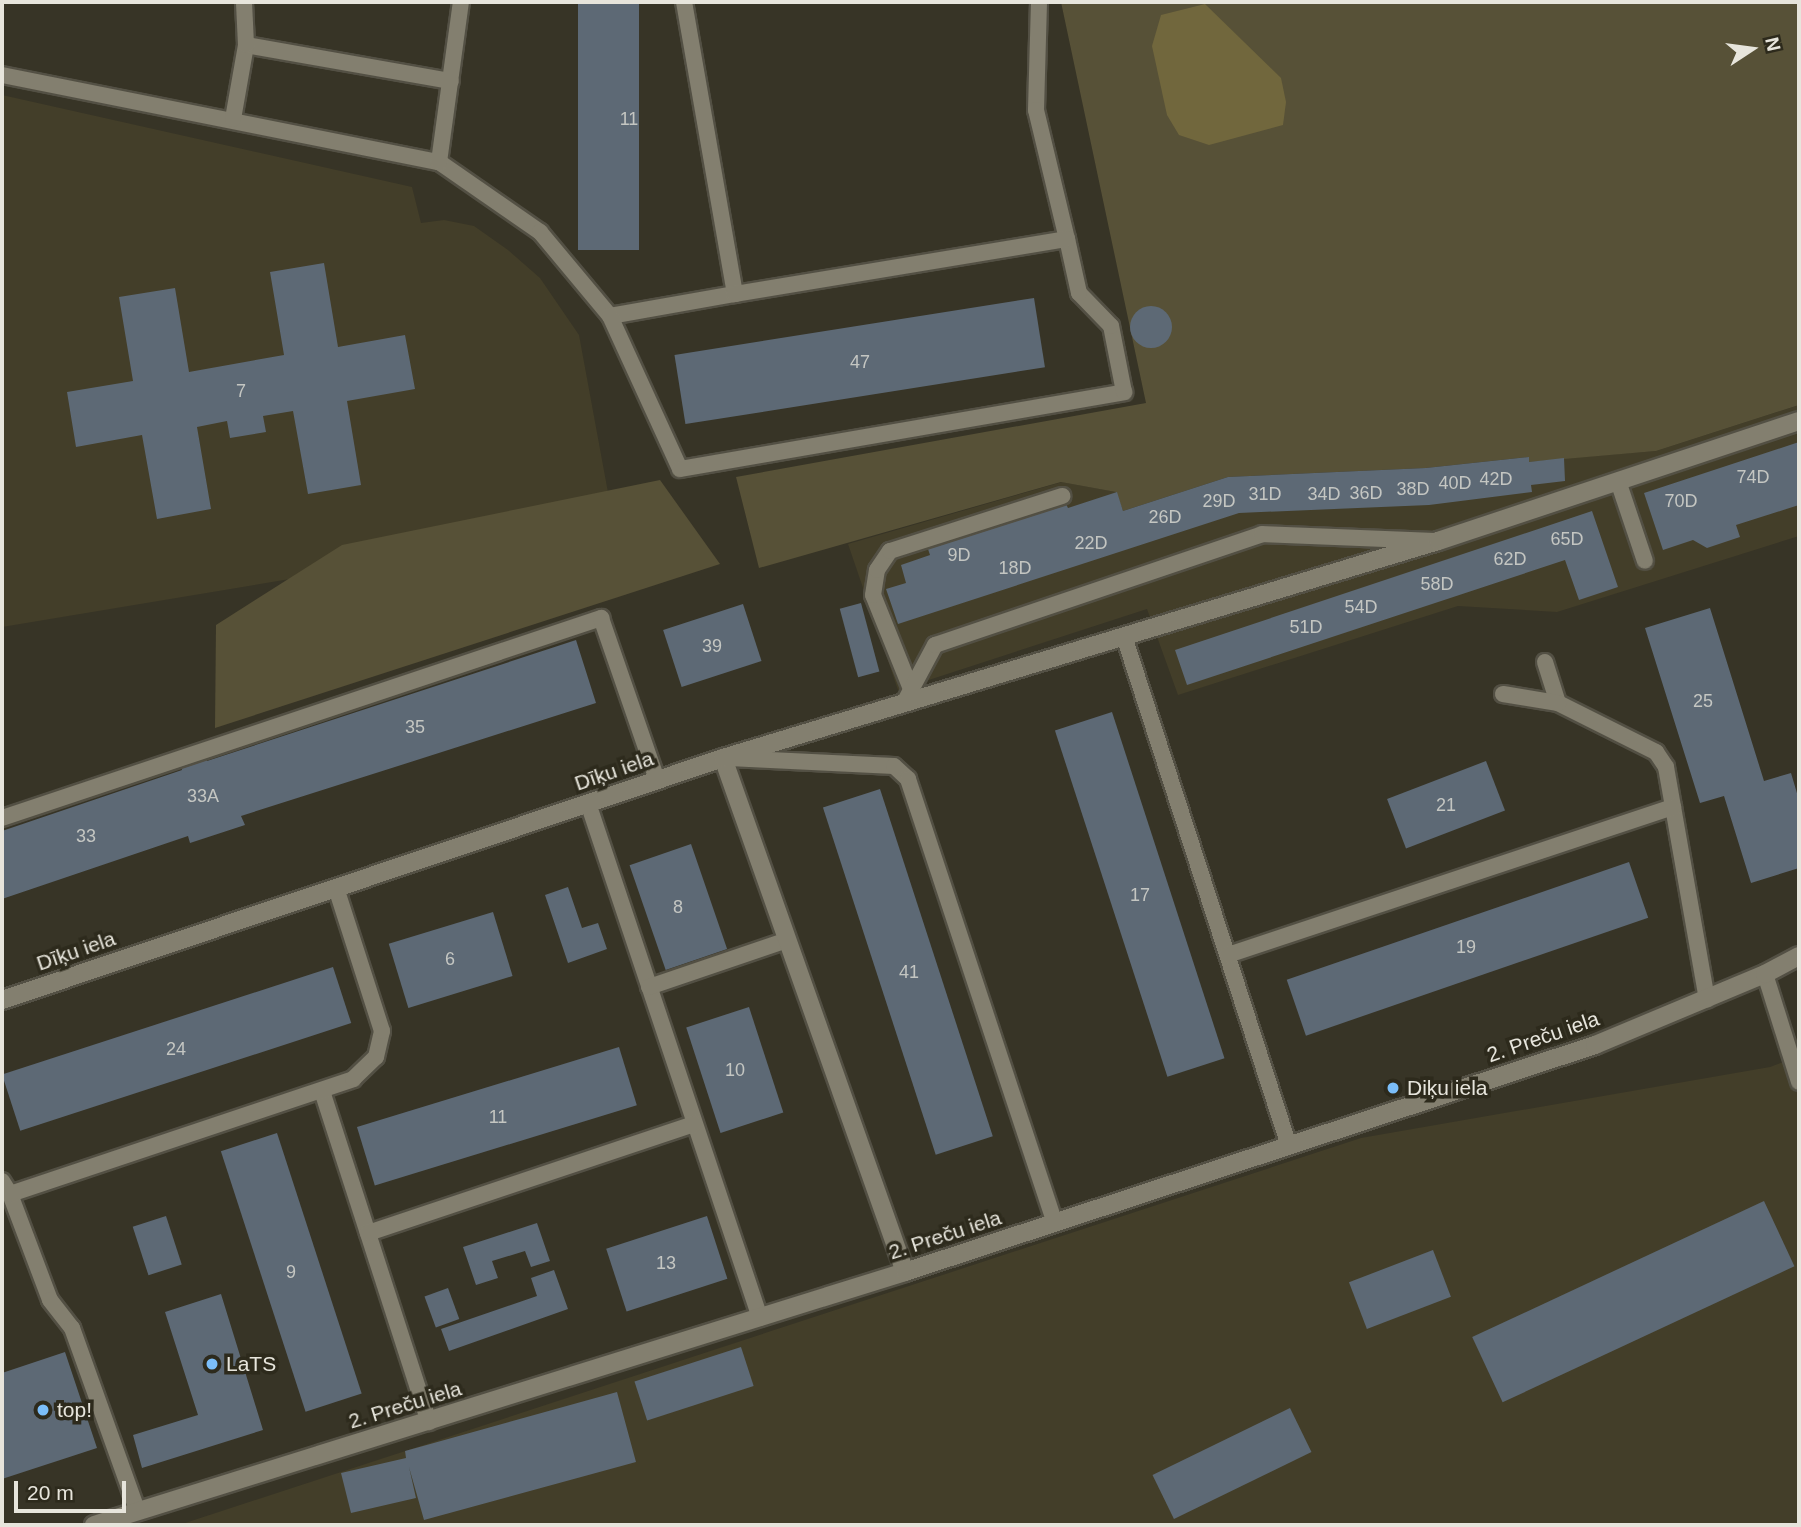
<!DOCTYPE html>
<html>
<head>
<meta charset="utf-8">
<style>
	body { margin:0 }
	#map { position:relative; width:1801px; height:1527px; overflow:hidden; background:#373426; font-family:Helvetica,sans-serif }
	div>[style] { position:absolute }
	.built>* { inset:0; background:#433e29 }
	.green>* { inset:0; background:#575137 }
	.water>* { inset:0; background:#71673d }
	.building>* { inset:0; background:#5d6975; transform-origin:0 0 }
	.round { border-radius:50% }
	.roads { filter:drop-shadow(2px 0 #535044) drop-shadow(-2px 0 #535044) drop-shadow(0 2px #535044) drop-shadow(0 -2px #535044) }
	.service>* { height:16px; margin:-8px; padding:0 8px; transform-origin:8px; border-radius:8px; background:#837f6f }
	.minor>* { height:18px; margin:-9px; padding:0 9px; transform-origin:9px; border-radius:9px; background:#837f6f }
	.dots>* { width:19px; height:19px; translate:-50% -50%; box-sizing:border-box; border:4px solid #2d2a1c; border-radius:50% }
	span { translate:-50% -50%; white-space:nowrap; text-align:center; line-height:1.15; -webkit-text-stroke:7px #2d2a1c; paint-order:stroke }
	.number-label { font-size:18px; color:#c4c6c2 }
	.number-label span { -webkit-text-stroke-width:0 }
	.street-label { font-size:21px; color:#e7e5dc }
	.poi-label { font-size:21px; color:#e7e5dc }
	.left { translate:0 -50%; text-align:left }
	.frame { position:absolute; inset:0; border:4px solid #e7e5dc; pointer-events:none }
	.north { position:absolute; left:1717px; top:14px; width:70px; height:70px; -webkit-text-stroke:5px #2d2a1c; paint-order:stroke; rotate:77deg; font-size:19px; font-weight:700; line-height:28px; text-align:center; color:#e7e5dc }
	.north::after { content:''; display:block; margin:auto; width:24px; height:32px; background:#e7e5dc; clip-path:polygon(50% 0,100% 100%,50% 72%,0 100%) }
	.scale { position:absolute; left:14px; top:1481px; width:112px; height:32px; box-sizing:border-box; border:4px solid #e7e5dc; border-top:0; padding-left:9px; font-size:21px; line-height:24px; white-space:nowrap; color:#e7e5dc; -webkit-text-stroke:5px #2d2a1c; paint-order:stroke }
</style>
</head>
<body>
<div id="map">
	<div class="built">
		<div style="clip-path:polygon(2px 95px,412px 187px,421px 223px,444px 220px,474px 226px,508px 250px,540px 278px,579px 335px,614px 525px,2px 627px)"></div>
		<div style="clip-path:polygon(1799px 405px,1799px 536px,1557px 612px,1458px 606px,1178px 695px,1147px 609px,898px 690px,848px 544px,1062px 482px,1117px 492px,1123px 511px,1228px 477px,1426px 468px,1529px 457px,1529px 461px,1656px 451px)"></div>
		<div style="clip-path:polygon(1799px 1056px,1799px 1525px,179px 1525px,1361px 1138px,1770px 1067px)"></div>
	</div>
	<div class="green">
		<div style="clip-path:polygon(1061px 2px,1799px 2px,1799px 405px,1656px 451px,1529px 462px,1528px 457px,1426px 468px,1228px 477px,1123px 511px,1116px 492px,1061px 482px,759px 568px,736px 477px,1146px 403px)"></div>
		<div style="clip-path:polygon(660px 480px,720px 564px,215px 728px,216px 625px,342px 545px)"></div>
	</div>
	<div class="water">
		<div style="clip-path:polygon(1205px 4px,1281px 78px,1286px 102px,1283px 125px,1209px 145px,1179px 135px,1167px 115px,1152px 46px,1161px 15px)"></div>
	</div>
	<div class="building">
		<div style="left:578px;top:2px;width:61px;height:248px"></div>
		<div style="clip-path:polygon(324px 263px,338px 347px,405px 335px,415px 389px,347px 401px,361px 485px,308px 494px,293px 411px,263px 416px,266px 432px,230px 438px,227px 421px,197px 427px,211px 509px,157px 519px,142px 435px,76px 447px,67px 392px,133px 381px,119px 297px,175px 288px,189px 372px,284px 355px,270px 272px)"></div>
		<div style="left:1034px;top:298px;width:70px;height:364px;rotate:81deg"></div>
		<div class="round" style="left:1130px;top:306px;width:42px;height:42px"></div>
		<div style="clip-path:polygon(1799px 442px,1799px 505px,1736px 525px,1740px 537px,1707px 548px,1693px 540px,1663px 550px,1644px 493px)"></div>
		<div style="clip-path:polygon(1529px 457px,1529px 462px,1564px 458px,1565px 481px,1531px 485px,1532px 492px,1429px 505px,1239px 513px,898px 624px,886px 589px,906px 583px,901px 565px,930px 555px,928px 549px,1066px 504px,1068px 508px,1117px 492px,1123px 511px,1228px 477px,1426px 468px)"></div>
		<div style="clip-path:polygon(1592px 511px,1618px 587px,1579px 600px,1565px 560px,1187px 685px,1175px 650px)"></div>
		<div style="left:861px;top:603px;width:71px;height:22px;rotate:75deg"></div>
		<div style="left:743px;top:604px;width:60px;height:84px;rotate:72deg"></div>
		<div style="clip-path:polygon(1710px 608px,1764px 781px,1791px 773px,1799px 800px,1799px 868px,1751px 883px,1724px 796px,1700px 803px,1645px 628px)"></div>
		<div style="clip-path:polygon(576px 640px,596px 703px,241px 816px,245px 825px,190px 843px,188px 836px,2px 899px,2px 831px,182px 770px,181px 765px,206px 757px,207px 761px)"></div>
		<div style="left:1112px;top:712px;width:364px;height:60px;rotate:72deg"></div>
		<div style="left:1486px;top:761px;width:53px;height:106px;rotate:69deg"></div>
		<div style="left:880px;top:789px;width:365px;height:60px;rotate:72deg"></div>
		<div style="left:691px;top:844px;width:111px;height:65px;rotate:71deg"></div>
		<div style="left:1629px;top:862px;width:59px;height:362px;rotate:71deg"></div>
		<div style="clip-path:polygon(568px 887px,582px 928px,598px 923px,607px 949px,568px 963px,545px 895px)"></div>
		<div style="left:493px;top:912px;width:67px;height:109px;rotate:73deg"></div>
		<div style="left:333px;top:967px;width:59px;height:348px;rotate:72deg"></div>
		<div style="left:749px;top:1007px;width:111px;height:66px;rotate:72deg"></div>
		<div style="left:619px;top:1047px;width:61px;height:274px;rotate:73deg"></div>
		<div style="left:277px;top:1133px;width:274px;height:59px;rotate:72deg"></div>
		<div style="left:1764px;top:1201px;width:72px;height:322px;rotate:65deg"></div>
		<div style="left:166px;top:1216px;width:51px;height:35px;rotate:72deg"></div>
		<div style="left:707px;top:1216px;width:66px;height:106px;rotate:72deg"></div>
		<div style="clip-path:polygon(537px 1223px,550px 1261px,531px 1267px,525px 1251px,492px 1261px,498px 1278px,476px 1285px,463px 1247px)"></div>
		<div style="left:1433px;top:1250px;width:50px;height:90px;rotate:69deg"></div>
		<div style="clip-path:polygon(554px 1270px,568px 1309px,449px 1351px,441px 1329px,537px 1296px,531px 1278px)"></div>
		<div style="left:448px;top:1288px;width:33px;height:25px;rotate:70deg"></div>
		<div style="clip-path:polygon(221px 1294px,263px 1430px,142px 1468px,133px 1435px,198px 1415px,165px 1312px)"></div>
		<div style="left:741px;top:1347px;width:41px;height:112px;rotate:72deg"></div>
		<div style="clip-path:polygon(65px 1352px,97px 1448px,2px 1479px,2px 1373px)"></div>
		<div style="clip-path:polygon(617px 1392px,636px 1462px,424px 1520px,409px 1467px,416px 1498px,351px 1513px,341px 1473px,406px 1458px,405px 1451px)"></div>
		<div style="left:1290px;top:1408px;width:49px;height:153px;rotate:64deg"></div>
	</div>
	<div class="roads">
		<div class="service">
			<div style="left:1039px;top:2px;width:108px;rotate:91.6deg"></div>
			<div style="left:1036px;top:110px;width:133px;rotate:76.5deg"></div>
			<div style="left:246px;top:45px;width:208px;rotate:10deg"></div>
			<div style="left:2px;top:75px;width:446px;rotate:11.3deg"></div>
			<div style="left:439px;top:162px;width:123px;rotate:34.7deg"></div>
			<div style="left:540px;top:232px;width:109px;rotate:50.2deg"></div>
			<div style="left:610px;top:316px;width:127px;rotate:-10deg"></div>
			<div style="left:735px;top:294px;width:296px;rotate:-99.9deg"></div>
			<div style="left:233px;top:119px;width:75px;rotate:-80deg"></div>
			<div style="left:246px;top:45px;width:43px;rotate:-92.7deg"></div>
			<div style="left:439px;top:162px;width:162px;rotate:-82.2deg"></div>
			<div style="left:610px;top:316px;width:168px;rotate:65.4deg"></div>
			<div style="left:680px;top:469px;width:451px;rotate:-9.8deg"></div>
			<div style="left:1124px;top:392px;width:67px;rotate:-101.1deg"></div>
			<div style="left:1111px;top:326px;width:46px;rotate:-134.1deg"></div>
			<div style="left:1079px;top:293px;width:55px;rotate:-102.5deg"></div>
			<div style="left:1067px;top:239px;width:337px;rotate:170.6deg"></div>
			<div style="left:1618px;top:481px;width:84px;rotate:71.4deg"></div>
			<div style="left:1124px;top:636px;width:536px;rotate:72.07deg"></div>
			<div style="left:1545px;top:662px;width:43px;rotate:72.4deg"></div>
			<div style="left:1558px;top:703px;width:110px;rotate:26.6deg"></div>
			<div style="left:1656px;top:752px;width:18px;rotate:56deg"></div>
			<div style="left:1666px;top:767px;width:236px;rotate:80deg"></div>
			<div style="left:911px;top:689px;width:101px;rotate:-112deg"></div>
			<div style="left:873px;top:595px;width:25px;rotate:-81deg"></div>
			<div style="left:877px;top:570px;width:23px;rotate:-56deg"></div>
			<div style="left:890px;top:551px;width:181px;rotate:-17.7deg"></div>
			<div style="left:1503px;top:694px;width:56px;rotate:9.3deg"></div>
			<div style="left:904px;top:703px;width:66px;rotate:-61.9deg"></div>
			<div style="left:935px;top:645px;width:345px;rotate:-18.7deg"></div>
			<div style="left:1262px;top:534px;width:171px;rotate:2.3deg"></div>
			<div style="left:729px;top:758px;width:165px;rotate:2.8deg"></div>
			<div style="left:894px;top:766px;width:19px;rotate:43deg"></div>
			<div style="left:908px;top:779px;width:468px;rotate:71.7deg"></div>
			<div style="left:588px;top:803px;width:543px;rotate:71.53deg"></div>
			<div style="left:2px;top:818px;width:632px;rotate:-18.46deg"></div>
			<div style="left:601px;top:618px;width:171px;rotate:70.9deg"></div>
			<div style="left:1228px;top:955px;width:469px;rotate:-18.4deg"></div>
			<div style="left:1765px;top:974px;width:113px;rotate:72.5deg"></div>
			<div style="left:649px;top:987px;width:146px;rotate:-18.8deg"></div>
			<div style="left:322px;top:1091px;width:348px;rotate:72.1deg"></div>
			<div style="left:2px;top:1181px;width:15px;rotate:58deg"></div>
			<div style="left:10px;top:1194px;width:113px;rotate:69.3deg"></div>
			<div style="left:50px;top:1300px;width:36px;rotate:52deg"></div>
			<div style="left:72px;top:1328px;width:195px;rotate:70.3deg"></div>
			<div style="left:10px;top:1194px;width:362px;rotate:-18.5deg"></div>
			<div style="left:353px;top:1079px;width:32px;rotate:-44deg"></div>
			<div style="left:376px;top:1057px;width:27px;rotate:-77deg"></div>
			<div style="left:382px;top:1031px;width:150px;rotate:-107.8deg"></div>
			<div style="left:368px;top:1233px;width:344px;rotate:-18.5deg"></div>
		</div>
		<div class="minor">
			<div style="left:723px;top:758px;width:545px;rotate:70.5deg"></div>
			<div style="left:2px;top:1000px;width:761px;rotate:-18.55deg"></div>
			<div style="left:723px;top:758px;width:747px;rotate:-16.88deg"></div>
			<div style="left:1438px;top:541px;width:380px;rotate:-18.4deg"></div>
			<div style="left:94px;top:1525px;width:850px;rotate:-17.33deg"></div>
			<div style="left:905px;top:1272px;width:726px;rotate:-18.21deg"></div>
			<div style="left:1595px;top:1045px;width:184px;rotate:-22.7deg"></div>
			<div style="left:1765px;top:974px;width:38px;rotate:-28deg"></div>
		</div>
	</div>
	<div class="dots">
		<div style="left:1393px;top:1088px;background:#7bbef9"></div>
		<div style="left:212px;top:1364px;background:#7bbef9"></div>
		<div style="left:43px;top:1410px;background:#7bbef9"></div>
	</div>
	<div class="number-label">
		<span style="left:629px;top:119px">11</span>
		<span style="left:860px;top:362px">47</span>
		<span style="left:241px;top:391px">7</span>
		<span style="left:1753px;top:477px">74D</span>
		<span style="left:1496px;top:479px">42D</span>
		<span style="left:1455px;top:483px">40D</span>
		<span style="left:1413px;top:489px">38D</span>
		<span style="left:1366px;top:493px">36D</span>
		<span style="left:1265px;top:494px">31D</span>
		<span style="left:1324px;top:494px">34D</span>
		<span style="left:1219px;top:501px">29D</span>
		<span style="left:1681px;top:501px">70D</span>
		<span style="left:1165px;top:517px">26D</span>
		<span style="left:1567px;top:539px">65D</span>
		<span style="left:1091px;top:543px">22D</span>
		<span style="left:959px;top:555px">9D</span>
		<span style="left:1510px;top:559px">62D</span>
		<span style="left:1015px;top:568px">18D</span>
		<span style="left:1437px;top:584px">58D</span>
		<span style="left:1361px;top:607px">54D</span>
		<span style="left:1306px;top:627px">51D</span>
		<span style="left:712px;top:646px">39</span>
		<span style="left:1703px;top:701px">25</span>
		<span style="left:415px;top:727px">35</span>
		<span style="left:203px;top:796px">33A</span>
		<span style="left:1446px;top:805px">21</span>
		<span style="left:86px;top:836px">33</span>
		<span style="left:1140px;top:895px">17</span>
		<span style="left:678px;top:907px">8</span>
		<span style="left:1466px;top:947px">19</span>
		<span style="left:450px;top:959px">6</span>
		<span style="left:909px;top:972px">41</span>
		<span style="left:176px;top:1049px">24</span>
		<span style="left:735px;top:1070px">10</span>
		<span style="left:498px;top:1117px">11</span>
		<span style="left:666px;top:1263px">13</span>
		<span style="left:291px;top:1272px">9</span>
	</div>
	<div class="street-label">
		<span style="left:614px;top:771px;rotate:-19deg">Dīķu iela</span>
		<span style="left:76px;top:951px;rotate:-19deg">Dīķu iela</span>
		<span style="left:1543px;top:1037px;rotate:-19deg">2. Preču iela</span>
		<span style="left:945px;top:1235px;rotate:-18deg">2. Preču iela</span>
		<span style="left:405px;top:1405px;rotate:-17deg">2. Preču iela</span>
	</div>
	<div class="poi-label">
		<span class="left" style="left:1407px;top:1088px">Diķu iela</span>
		<span class="left" style="left:226px;top:1364px">LaTS</span>
		<span class="left" style="left:57px;top:1410px">top!</span>
	</div>
	<div class="frame"></div>
	<div class="north">N</div>
	<div class="scale">20 m</div>
</div>
</body>
</html>
